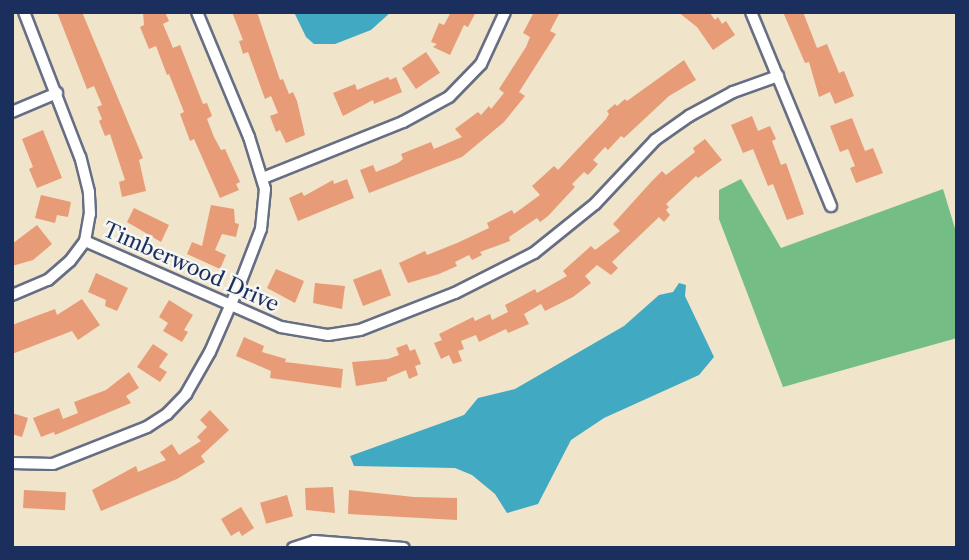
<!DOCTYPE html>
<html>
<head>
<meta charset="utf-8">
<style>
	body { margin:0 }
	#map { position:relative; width:969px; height:560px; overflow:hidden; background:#f0e4ca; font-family:"Libre Caslon Text",serif }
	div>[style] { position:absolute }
	.forest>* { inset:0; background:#74be85 }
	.water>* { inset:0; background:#41a9c1 }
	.building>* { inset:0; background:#e79b77; transform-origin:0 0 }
	.roads { filter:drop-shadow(2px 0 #666e84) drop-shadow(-2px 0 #666e84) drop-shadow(0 2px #666e84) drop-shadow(0 -2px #666e84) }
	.street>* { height:10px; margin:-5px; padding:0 5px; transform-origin:5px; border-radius:5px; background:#fff }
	span { translate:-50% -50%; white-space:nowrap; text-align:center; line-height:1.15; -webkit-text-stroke:5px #f6f6f2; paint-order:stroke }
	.street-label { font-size:21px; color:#1b2f5e }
	.frame { position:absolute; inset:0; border:14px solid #1b2f5e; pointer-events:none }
</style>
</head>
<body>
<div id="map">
	<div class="forest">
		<div style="clip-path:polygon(741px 179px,781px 248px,943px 189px,957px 235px,957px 338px,783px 387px,719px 219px,719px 190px)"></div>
	</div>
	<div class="water">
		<div style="clip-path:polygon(294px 12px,391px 12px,371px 30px,335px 44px,314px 44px,306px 37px)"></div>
		<div style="clip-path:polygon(679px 283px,686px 285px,685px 296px,714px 357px,699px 375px,604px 418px,571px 440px,538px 504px,507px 513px,495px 494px,472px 475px,455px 468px,354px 466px,350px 456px,464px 415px,478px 398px,515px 389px,624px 326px,659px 295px,673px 292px)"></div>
	</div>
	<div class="building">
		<div style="clip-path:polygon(57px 12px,82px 12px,143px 158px,139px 160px,146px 191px,122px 197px,119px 182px,125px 180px,110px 134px,105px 136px,99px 121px,102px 119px,97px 107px,102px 105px,94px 86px,87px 89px)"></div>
		<div style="clip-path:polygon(143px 12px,165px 12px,169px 21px,163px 24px,173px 48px,180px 45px,203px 104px,207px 103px,212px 116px,207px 119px,214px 137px,221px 150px,225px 149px,240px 182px,236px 184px,239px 190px,220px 198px,194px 139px,190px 141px,180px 114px,184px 112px,169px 74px,167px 75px,156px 46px,149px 49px,140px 27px,144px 25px)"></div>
		<div style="clip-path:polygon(232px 12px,257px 12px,280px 80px,283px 79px,289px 94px,293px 92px,297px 101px,305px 135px,286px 143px,280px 130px,276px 132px,270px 116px,278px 113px,271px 96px,265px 99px,248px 52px,243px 54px,239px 41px,243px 40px)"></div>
		<div style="clip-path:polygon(451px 12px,476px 12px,468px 27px,464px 25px,450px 55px,433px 47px,437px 44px,431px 42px,439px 23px,444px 25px)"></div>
		<div style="clip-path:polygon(534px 12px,560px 12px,550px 31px,556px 34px,519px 92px,525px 96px,504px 122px,462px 157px,369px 193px,360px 170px,373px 165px,376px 172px,398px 163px,403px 159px,401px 154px,431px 142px,434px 149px,462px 137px,455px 129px,478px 112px,481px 115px,489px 106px,491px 109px,504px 93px,499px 89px,526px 47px,530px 37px,523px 33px)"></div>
		<div style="clip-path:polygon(678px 12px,709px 12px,715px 20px,718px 17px,722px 24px,726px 21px,735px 35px,713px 50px,697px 27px)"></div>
		<div style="clip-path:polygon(783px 12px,803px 12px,817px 48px,827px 44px,839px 73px,844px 71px,854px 96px,835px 104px,830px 92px,819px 97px,809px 62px,805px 63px)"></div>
		<div style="left:426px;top:52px;width:25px;height:29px;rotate:56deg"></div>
		<div style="clip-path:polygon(684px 60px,696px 80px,669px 96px,624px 138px,621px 136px,608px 150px,605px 147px,593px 160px,598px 164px,588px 175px,584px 172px,572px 184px,575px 187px,548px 216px,540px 222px,537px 218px,509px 237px,510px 241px,480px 252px,482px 255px,472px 260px,469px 255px,455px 262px,457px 266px,439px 274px,408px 283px,399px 263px,425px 251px,427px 255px,457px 243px,489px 228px,487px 223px,512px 210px,514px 214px,540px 195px,532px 186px,554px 166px,558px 170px,606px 119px,609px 114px,607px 111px,615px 104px,617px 106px,625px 99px,627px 101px)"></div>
		<div style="clip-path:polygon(388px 77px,390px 80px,396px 77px,402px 92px,374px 104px,373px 100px,343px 116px,333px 93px,355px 84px,357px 90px)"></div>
		<div style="clip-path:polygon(752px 116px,758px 131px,770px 126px,776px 139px,772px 141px,781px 165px,786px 163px,804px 214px,787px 220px,773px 184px,768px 186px,753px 149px,743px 153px,731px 125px)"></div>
		<div style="clip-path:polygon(852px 118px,865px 151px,873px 148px,883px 173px,856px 183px,850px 168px,855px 166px,848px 149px,840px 152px,830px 126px)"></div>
		<div style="clip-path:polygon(43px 130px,62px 178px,37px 188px,29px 169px,33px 167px,22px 139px)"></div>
		<div style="clip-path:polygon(705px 139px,722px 160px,698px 178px,696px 176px,666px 204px,669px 207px,666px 210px,670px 215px,664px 222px,659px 217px,612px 262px,618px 268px,611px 275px,597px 265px,585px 276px,591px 283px,573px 297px,545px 311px,541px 304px,524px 314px,529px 324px,508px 333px,506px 329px,479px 342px,476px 335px,461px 341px,464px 349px,458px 351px,462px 361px,453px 364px,449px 355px,441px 359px,434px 343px,442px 340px,439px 334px,473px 317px,475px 321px,490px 314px,492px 320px,508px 312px,505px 305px,535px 289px,537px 293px,567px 276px,563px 271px,591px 246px,595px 250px,620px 231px,613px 224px,652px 181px,662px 171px,666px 175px,695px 152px,693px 148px)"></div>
		<div style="clip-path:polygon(347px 179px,354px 198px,298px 221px,289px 198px,302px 192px,304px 196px,333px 180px,334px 184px)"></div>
		<div style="clip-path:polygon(41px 195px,71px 202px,68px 217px,57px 215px,55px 223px,35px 218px)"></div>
		<div style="clip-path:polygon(211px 205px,234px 209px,235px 223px,239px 224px,236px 237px,222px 234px,215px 250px,226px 255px,220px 269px,187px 254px,192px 242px,202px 246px)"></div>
		<div style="clip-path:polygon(134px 208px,169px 225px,161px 242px,127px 222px)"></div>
		<div style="clip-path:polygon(37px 225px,52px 244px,33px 260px,12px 266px,12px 244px)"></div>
		<div style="clip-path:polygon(276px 269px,304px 281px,295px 303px,267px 288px)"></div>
		<div style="left:381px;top:269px;width:28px;height:30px;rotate:69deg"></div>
		<div style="clip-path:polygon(96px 273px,128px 288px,117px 311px,105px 306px,106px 300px,88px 292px)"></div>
		<div style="clip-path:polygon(315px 283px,345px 286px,342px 309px,313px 303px)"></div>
		<div style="clip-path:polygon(82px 299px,100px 325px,78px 340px,72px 331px,12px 354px,12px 325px,55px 309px,57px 315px)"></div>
		<div style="clip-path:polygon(169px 300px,193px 315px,184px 330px,188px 332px,182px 342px,163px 331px,168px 323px,159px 317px)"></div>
		<div style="clip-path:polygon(244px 337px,264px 346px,262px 352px,286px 359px,285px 362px,343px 369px,341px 388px,270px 378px,271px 371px,236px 356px)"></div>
		<div style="clip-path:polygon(153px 344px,168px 354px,159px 367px,167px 372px,160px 382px,137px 367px)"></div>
		<div style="clip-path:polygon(407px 344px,410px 351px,415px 349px,421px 364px,415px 366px,418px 375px,409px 379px,406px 370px,387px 378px,387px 381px,356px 386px,352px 362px,388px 359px,399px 355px,396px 348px)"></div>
		<div style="clip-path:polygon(129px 372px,139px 388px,126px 396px,131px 403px,55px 435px,54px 432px,41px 437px,33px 418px,59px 408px,63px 419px,78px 413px,74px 402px,106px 390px)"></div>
		<div style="clip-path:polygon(210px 410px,229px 430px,201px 456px,205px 462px,177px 479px,101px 511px,92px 490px,136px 466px,138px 472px,166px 460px,160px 452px,172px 444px,179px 455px,201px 441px,197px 437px,207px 427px,200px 420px)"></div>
		<div style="clip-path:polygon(12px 413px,28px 418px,22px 437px,12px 434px)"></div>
		<div style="clip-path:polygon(333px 487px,335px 513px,306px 510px,305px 488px)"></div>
		<div style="left:24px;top:490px;width:42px;height:18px;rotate:3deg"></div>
		<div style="clip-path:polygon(349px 490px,414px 497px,457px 498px,457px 520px,348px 514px)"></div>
		<div style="left:287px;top:495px;width:22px;height:28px;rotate:74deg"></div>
		<div style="clip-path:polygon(241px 507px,254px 528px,242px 536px,239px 531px,231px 536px,221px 519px)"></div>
	</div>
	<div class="roads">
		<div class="street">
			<div style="left:751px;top:12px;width:210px;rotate:67.6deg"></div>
			<div style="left:12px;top:112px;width:49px;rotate:-22.9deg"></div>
			<div style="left:263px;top:178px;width:151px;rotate:-21.8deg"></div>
			<div style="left:403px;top:122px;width:52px;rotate:-28.5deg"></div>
			<div style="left:449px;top:97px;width:46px;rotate:-45.9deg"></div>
			<div style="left:481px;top:64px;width:57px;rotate:-65.2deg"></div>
			<div style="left:85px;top:241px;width:214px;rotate:23.7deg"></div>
			<div style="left:281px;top:327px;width:48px;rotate:9.7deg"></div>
			<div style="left:328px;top:335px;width:32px;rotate:-9deg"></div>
			<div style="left:360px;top:330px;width:102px;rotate:-21.3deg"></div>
			<div style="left:455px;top:293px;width:89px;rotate:-26.9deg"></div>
			<div style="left:534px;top:253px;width:78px;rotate:-38.8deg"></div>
			<div style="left:595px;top:204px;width:88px;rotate:-46.8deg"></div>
			<div style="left:655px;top:140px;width:42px;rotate:-35.2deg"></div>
			<div style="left:689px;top:116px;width:50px;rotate:-28.6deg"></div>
			<div style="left:733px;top:92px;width:48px;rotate:-19.6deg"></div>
			<div style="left:12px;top:295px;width:39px;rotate:-23deg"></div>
			<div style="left:48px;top:280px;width:29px;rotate:-41deg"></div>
			<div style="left:70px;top:261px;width:25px;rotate:-53deg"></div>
			<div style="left:85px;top:241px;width:27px;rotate:-80deg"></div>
			<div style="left:90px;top:214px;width:22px;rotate:-93deg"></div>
			<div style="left:89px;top:192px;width:36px;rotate:-104deg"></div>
			<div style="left:80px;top:157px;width:155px;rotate:-111.1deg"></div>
			<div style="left:12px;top:463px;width:41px;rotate:1.4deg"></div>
			<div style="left:53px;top:464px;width:101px;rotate:-21.5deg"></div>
			<div style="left:147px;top:427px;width:24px;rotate:-33deg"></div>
			<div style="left:167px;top:414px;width:28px;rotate:-46deg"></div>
			<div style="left:186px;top:394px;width:48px;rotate:-60.3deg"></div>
			<div style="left:210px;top:352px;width:77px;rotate:-66.4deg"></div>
			<div style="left:241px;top:281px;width:56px;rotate:-69deg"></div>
			<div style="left:261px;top:229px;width:40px;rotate:-84.3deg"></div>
			<div style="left:265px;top:189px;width:54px;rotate:-107.1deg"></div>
			<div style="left:249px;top:137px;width:135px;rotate:-112.6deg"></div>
			<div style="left:293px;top:548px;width:22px;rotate:-18deg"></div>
			<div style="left:314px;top:541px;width:90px;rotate:4.4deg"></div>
		</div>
	</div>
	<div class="street-label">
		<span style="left:191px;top:267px;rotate:24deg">Timberwood Drive</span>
	</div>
	<div class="frame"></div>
</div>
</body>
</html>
